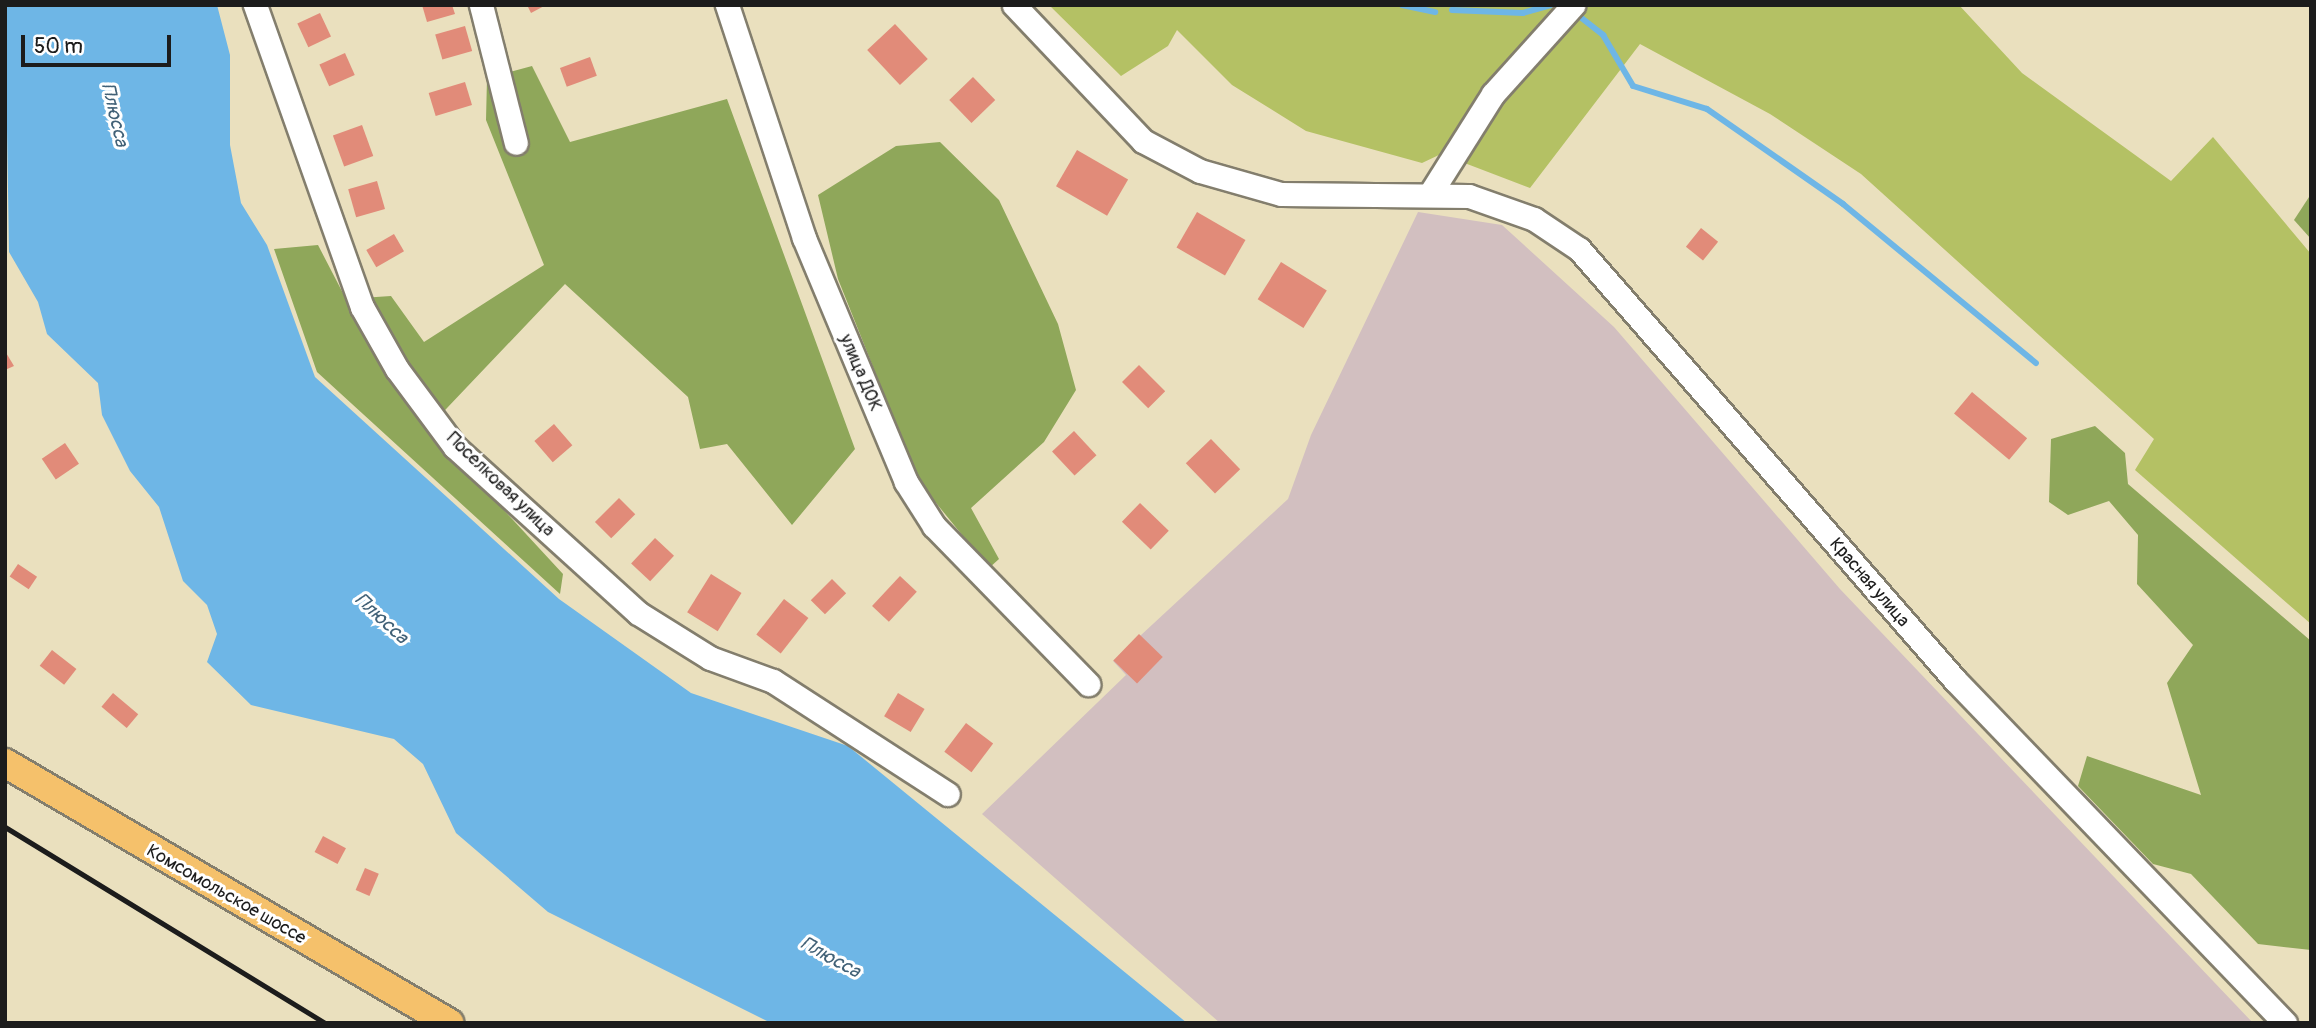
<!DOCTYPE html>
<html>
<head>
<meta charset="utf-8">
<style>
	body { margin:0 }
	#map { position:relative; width:2316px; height:1028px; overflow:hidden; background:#eae0be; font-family:Pangolin,sans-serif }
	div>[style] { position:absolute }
	.industrial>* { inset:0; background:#d2bfc0 }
	.green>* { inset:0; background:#b4c164 }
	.forest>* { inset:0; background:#8fa75a }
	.water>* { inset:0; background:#6eb6e6 }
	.stream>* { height:6px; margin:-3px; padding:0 3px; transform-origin:3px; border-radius:3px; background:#6eb6e6 }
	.building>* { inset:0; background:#e18b79; transform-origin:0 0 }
	.roads { filter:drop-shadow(2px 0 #837e6d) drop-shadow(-2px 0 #837e6d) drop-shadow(0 2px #837e6d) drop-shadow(0 -2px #837e6d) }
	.minor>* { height:23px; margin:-11.5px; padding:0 11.5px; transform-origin:11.5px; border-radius:11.5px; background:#fff }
	.major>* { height:28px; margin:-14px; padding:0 14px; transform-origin:14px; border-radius:14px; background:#f5c16b }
	.rail>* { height:5px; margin:-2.5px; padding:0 2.5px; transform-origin:2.5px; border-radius:2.5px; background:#1c1c1c }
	span { translate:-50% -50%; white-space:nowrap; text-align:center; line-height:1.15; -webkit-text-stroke:6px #fff; paint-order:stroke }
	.street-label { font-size:18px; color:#1c1c1c }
	.water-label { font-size:19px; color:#416177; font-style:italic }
	.frame { position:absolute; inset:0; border:7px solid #1c1c1c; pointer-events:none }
	.scale { position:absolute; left:21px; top:35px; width:150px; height:32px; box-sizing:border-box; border:4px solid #1c1c1c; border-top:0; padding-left:9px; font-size:21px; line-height:24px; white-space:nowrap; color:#1c1c1c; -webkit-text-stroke:5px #fff; paint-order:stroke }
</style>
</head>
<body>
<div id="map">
	<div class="industrial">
		<div style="clip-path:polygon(1418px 212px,1502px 225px,1614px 327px,1840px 589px,2253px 1023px,1220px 1023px,982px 814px,1126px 675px,1113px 661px,1288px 499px,1311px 435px)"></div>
	</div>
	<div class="green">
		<div style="clip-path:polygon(1049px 5px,1959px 5px,2022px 73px,2171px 181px,2213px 137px,2311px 254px,2311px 624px,2135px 470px,2154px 439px,1861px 174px,1770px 114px,1640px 44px,1530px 188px,1441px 154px,1422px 163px,1306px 131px,1232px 85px,1177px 30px,1168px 46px,1121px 76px)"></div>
	</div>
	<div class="forest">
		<div style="clip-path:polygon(532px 66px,570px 142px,727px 99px,855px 449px,792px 525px,727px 444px,700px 449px,688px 397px,565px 284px,428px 428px,563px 574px,560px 594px,317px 372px,274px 249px,318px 245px,346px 299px,391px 296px,424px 342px,544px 265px,486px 120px,487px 78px)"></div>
		<div style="clip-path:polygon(940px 142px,999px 200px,1058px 324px,1076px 390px,1044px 442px,971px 508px,999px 559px,989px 568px,919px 482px,838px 279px,818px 195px,896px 146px)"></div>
		<div style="clip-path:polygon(2311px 194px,2311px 239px,2294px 220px)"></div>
		<div style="clip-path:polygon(2095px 426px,2125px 453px,2128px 484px,2311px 641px,2311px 950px,2258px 944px,2191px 874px,2153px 864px,2078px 786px,2087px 756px,2201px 795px,2167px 683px,2193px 645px,2137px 584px,2138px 535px,2109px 501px,2068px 515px,2049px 502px,2051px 439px)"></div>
	</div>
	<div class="water">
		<div style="clip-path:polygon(5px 5px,217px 5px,230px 55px,230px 145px,241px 203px,267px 245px,315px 377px,559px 599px,691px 693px,848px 746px,1187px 1023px,771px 1023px,548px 912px,456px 833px,423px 764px,394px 739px,251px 705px,207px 662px,217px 634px,207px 605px,183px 581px,159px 507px,130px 471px,102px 415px,98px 383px,47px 334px,38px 302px,9px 252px)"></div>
	</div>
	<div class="stream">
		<div style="left:1402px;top:5px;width:34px;rotate:12deg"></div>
		<div style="left:1452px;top:10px;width:71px;rotate:2.4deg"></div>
		<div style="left:1523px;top:13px;width:29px;rotate:-16deg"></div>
		<div style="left:1579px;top:16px;width:31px;rotate:38deg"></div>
		<div style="left:1603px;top:35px;width:59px;rotate:59.5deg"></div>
		<div style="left:1633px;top:86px;width:77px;rotate:17.3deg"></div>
		<div style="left:1707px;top:109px;width:166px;rotate:34.9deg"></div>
		<div style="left:1843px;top:204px;width:250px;rotate:39.5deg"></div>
	</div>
	<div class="building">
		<div style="clip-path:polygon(422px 5px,452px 5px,455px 14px,427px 22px)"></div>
		<div style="clip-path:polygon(527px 5px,546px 5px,531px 13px)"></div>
		<div style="left:320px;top:13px;width:26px;height:25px;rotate:65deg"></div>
		<div style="left:895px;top:24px;width:48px;height:38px;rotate:47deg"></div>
		<div style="left:465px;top:26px;width:26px;height:31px;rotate:74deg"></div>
		<div style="left:345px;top:53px;width:24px;height:28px;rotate:66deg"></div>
		<div style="left:590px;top:57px;width:20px;height:32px;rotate:70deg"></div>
		<div style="left:973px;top:77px;width:32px;height:33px;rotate:46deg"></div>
		<div style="left:465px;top:82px;width:24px;height:38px;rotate:73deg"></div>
		<div style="left:362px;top:125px;width:33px;height:31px;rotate:70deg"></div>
		<div style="left:1077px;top:150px;width:59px;height:42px;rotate:30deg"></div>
		<div style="left:377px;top:181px;width:29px;height:30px;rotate:74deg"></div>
		<div style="left:1197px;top:212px;width:56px;height:41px;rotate:30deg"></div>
		<div style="left:1701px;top:228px;width:22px;height:24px;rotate:39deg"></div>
		<div style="left:394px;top:234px;width:20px;height:32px;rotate:60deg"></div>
		<div style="left:1281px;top:262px;width:54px;height:44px;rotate:32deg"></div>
		<div style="clip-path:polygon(5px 351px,14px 366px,5px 370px)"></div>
		<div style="left:1139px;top:365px;width:37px;height:24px;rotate:45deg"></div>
		<div style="left:1972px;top:392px;width:72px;height:28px;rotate:40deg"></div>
		<div style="left:554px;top:424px;width:28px;height:26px;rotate:49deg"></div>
		<div style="left:1074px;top:431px;width:33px;height:30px;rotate:47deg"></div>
		<div style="left:1211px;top:439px;width:42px;height:35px;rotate:46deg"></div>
		<div style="left:65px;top:443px;width:25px;height:28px;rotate:56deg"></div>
		<div style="left:619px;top:498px;width:23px;height:34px;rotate:45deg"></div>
		<div style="left:1140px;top:503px;width:40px;height:26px;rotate:44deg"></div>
		<div style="left:655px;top:538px;width:26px;height:35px;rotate:43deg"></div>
		<div style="left:18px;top:564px;width:23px;height:15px;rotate:34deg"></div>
		<div style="left:711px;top:574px;width:36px;height:45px;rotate:32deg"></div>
		<div style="left:900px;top:576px;width:23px;height:41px;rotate:43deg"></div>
		<div style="left:832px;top:579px;width:20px;height:30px;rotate:45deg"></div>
		<div style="left:784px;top:599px;width:31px;height:45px;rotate:38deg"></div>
		<div style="left:1139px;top:634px;width:33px;height:37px;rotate:44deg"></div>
		<div style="left:52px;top:650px;width:31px;height:20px;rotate:38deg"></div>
		<div style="left:113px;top:693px;width:33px;height:18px;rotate:40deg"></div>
		<div style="left:898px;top:693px;width:31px;height:27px;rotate:31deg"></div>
		<div style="left:966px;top:723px;width:34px;height:36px;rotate:37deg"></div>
		<div style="left:323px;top:836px;width:26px;height:18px;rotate:28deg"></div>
		<div style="left:365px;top:868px;width:15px;height:24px;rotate:23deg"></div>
	</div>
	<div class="roads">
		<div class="minor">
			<div style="left:255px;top:5px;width:320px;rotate:70.5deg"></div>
			<div style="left:362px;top:307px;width:71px;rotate:60.6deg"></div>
			<div style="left:397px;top:369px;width:97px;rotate:53.4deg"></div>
			<div style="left:455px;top:447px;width:247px;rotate:42.2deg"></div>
			<div style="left:638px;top:613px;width:85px;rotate:32deg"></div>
			<div style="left:710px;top:658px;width:67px;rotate:20.1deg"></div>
			<div style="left:773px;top:681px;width:208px;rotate:32.9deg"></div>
			<div style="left:481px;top:5px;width:142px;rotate:75.8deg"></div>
			<div style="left:727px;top:5px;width:245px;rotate:71.7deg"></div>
			<div style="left:804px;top:238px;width:264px;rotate:67.3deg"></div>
			<div style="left:906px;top:482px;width:52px;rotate:57.5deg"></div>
			<div style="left:934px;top:526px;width:221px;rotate:45.7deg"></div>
			<div style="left:1014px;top:5px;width:187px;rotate:46.5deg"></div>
			<div style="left:1143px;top:141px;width:64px;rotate:27.8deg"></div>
			<div style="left:1200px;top:171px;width:84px;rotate:15.9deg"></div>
			<div style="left:1281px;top:194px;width:188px;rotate:0.6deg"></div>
			<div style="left:1469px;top:196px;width:69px;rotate:19.5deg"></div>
			<div style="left:1534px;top:219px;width:54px;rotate:33.7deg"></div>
			<div style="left:1579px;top:249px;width:572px;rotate:48.9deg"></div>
			<div style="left:1955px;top:680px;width:476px;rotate:46.1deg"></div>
			<div style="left:1430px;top:194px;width:118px;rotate:-57.8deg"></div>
			<div style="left:1493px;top:94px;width:120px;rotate:-48deg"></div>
		</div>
		<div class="major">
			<div style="left:5px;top:763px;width:515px;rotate:30.35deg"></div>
		</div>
	</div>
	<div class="rail">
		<div style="left:5px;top:827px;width:375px;rotate:31.5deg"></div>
	</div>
	<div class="street-label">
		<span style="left:860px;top:373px;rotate:67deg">улица ДОК</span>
		<span style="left:500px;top:485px;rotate:44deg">Поселковая улица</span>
		<span style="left:1869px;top:583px;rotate:49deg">Красная улица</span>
		<span style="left:226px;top:895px;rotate:30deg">Комсомольское шоссе</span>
	</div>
	<div class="water-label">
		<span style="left:114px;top:115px;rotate:77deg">Плюсса</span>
		<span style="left:381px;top:619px;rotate:43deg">Плюсса</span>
		<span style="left:830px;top:958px;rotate:29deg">Плюсса</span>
	</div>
	<div class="frame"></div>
	<div class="scale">50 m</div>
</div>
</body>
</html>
